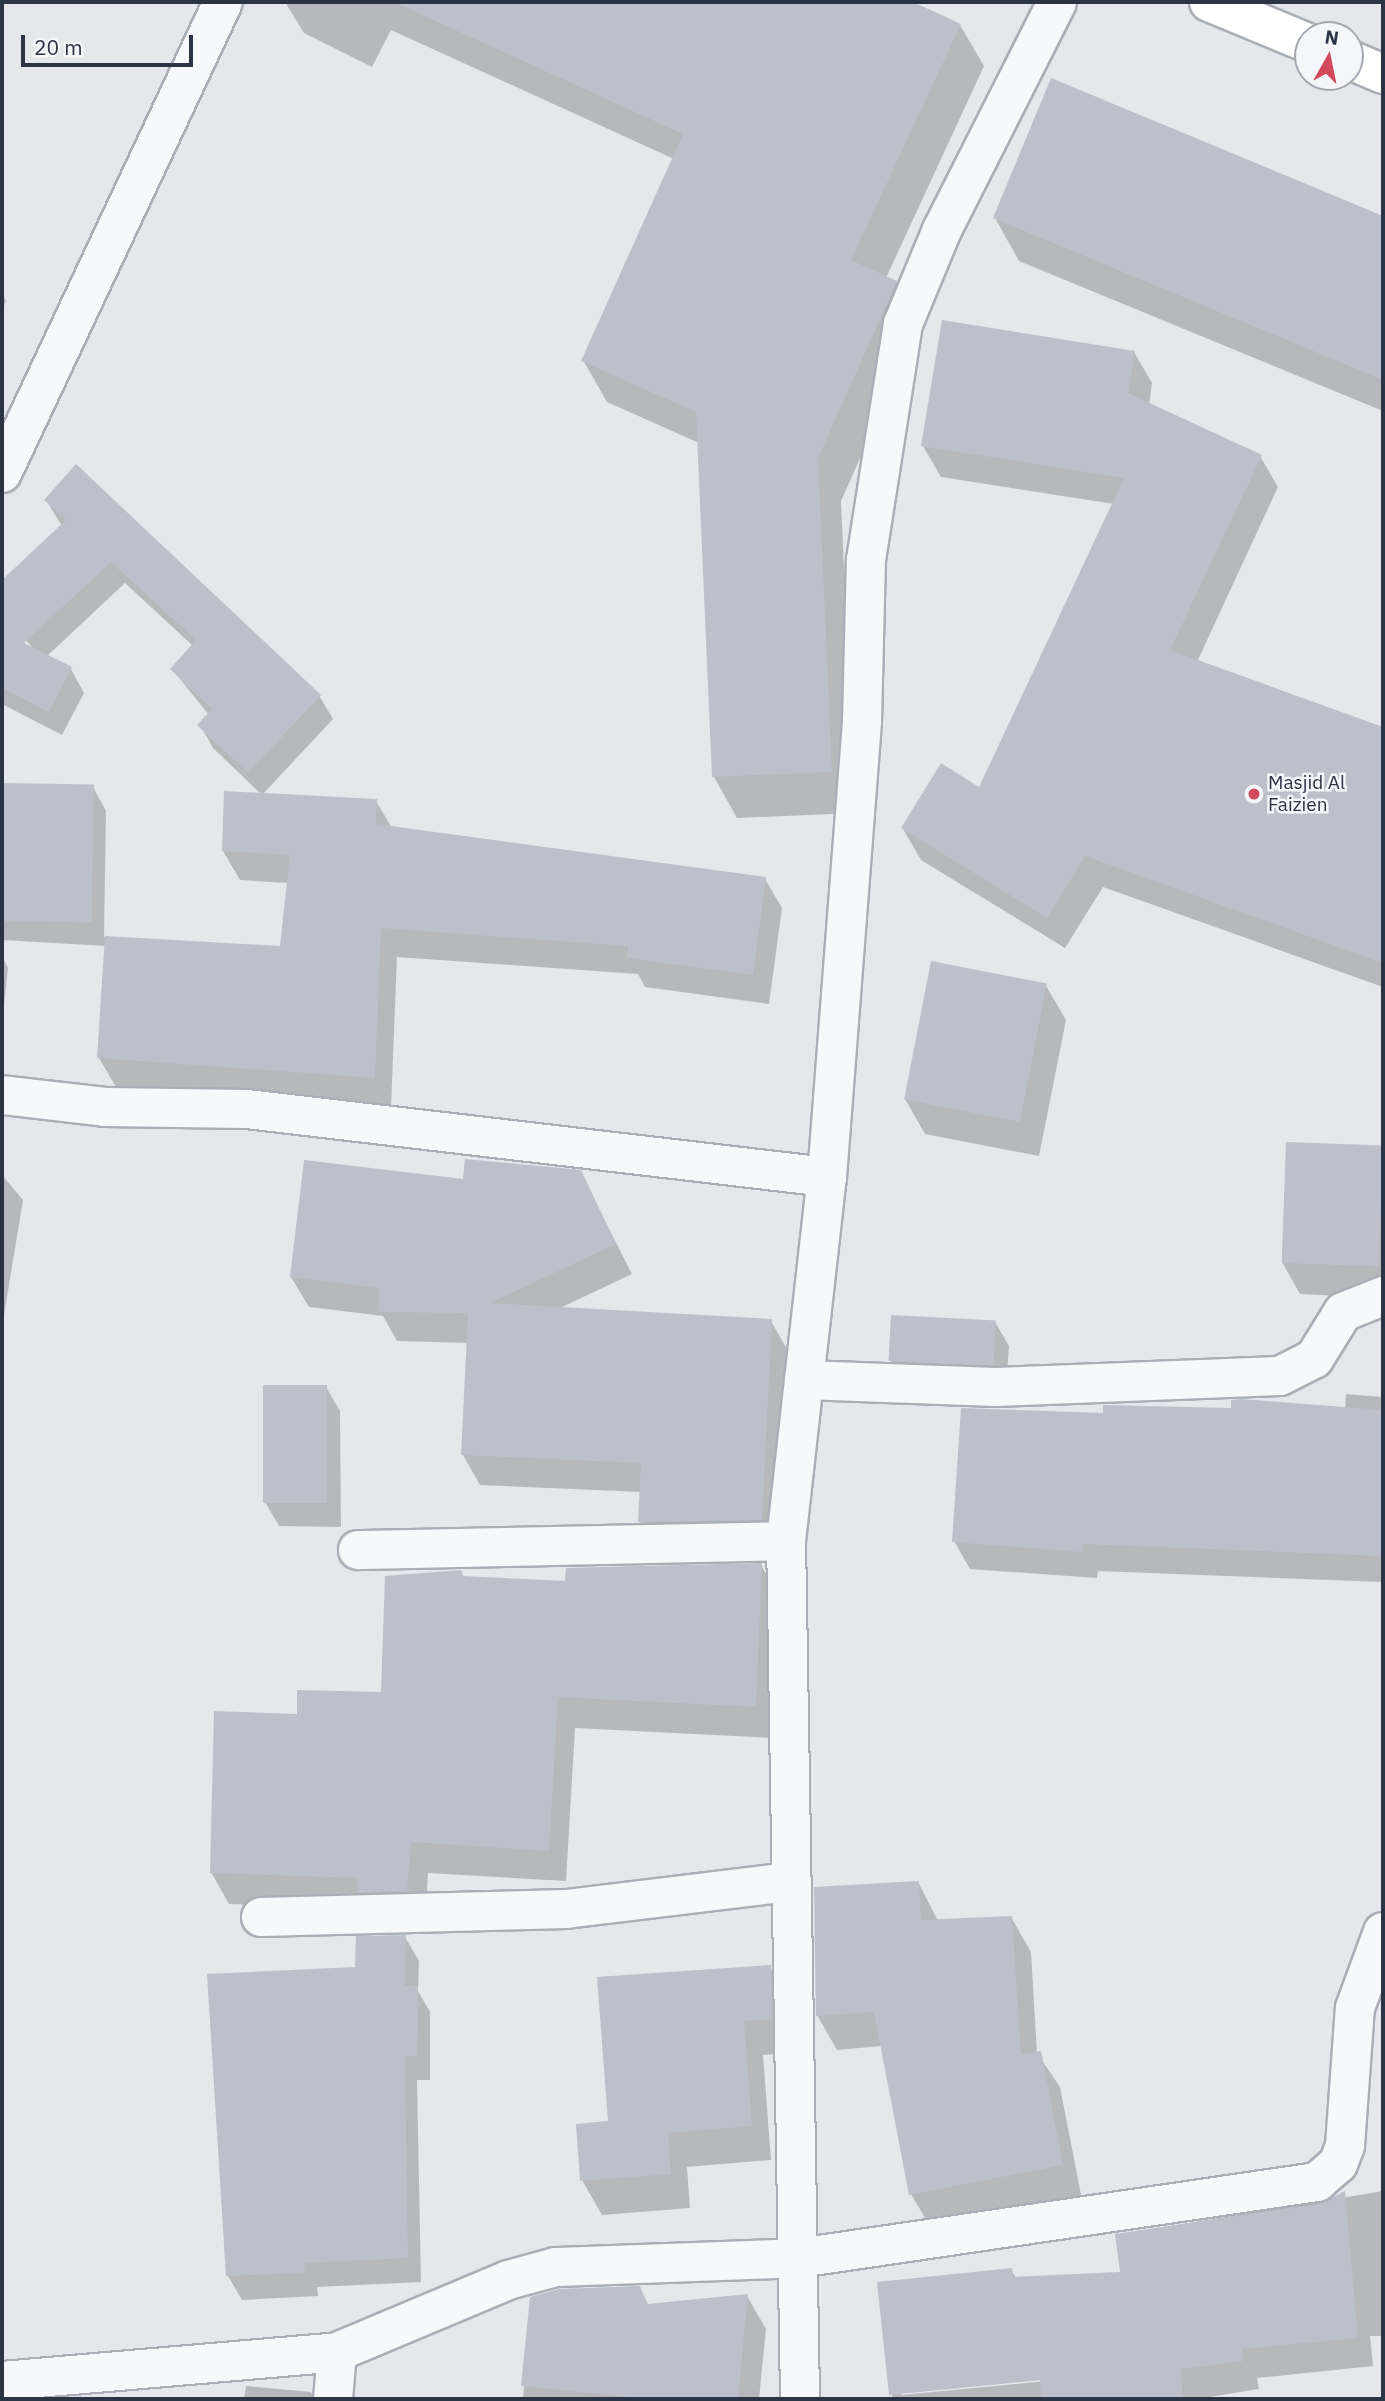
<!DOCTYPE html>
<html>
<head>
<meta charset="utf-8">
<style>
	body { margin:0 }
	#map { position:relative; width:1385px; height:2401px; overflow:hidden; background:#e4e7ec; font-family:"IBM Plex Sans",sans-serif }
	div>[style] { position:absolute }
	.shadow>* { inset:0; background:#0003 }
	.building>* { inset:0; background:#bbc0ca; transform-origin:0 0 }
	.roads { filter:drop-shadow(2px 0 #a9aeb7) drop-shadow(-2px 0 #a9aeb7) drop-shadow(0 2px #a9aeb7) drop-shadow(0 -2px #a9aeb7) }
	.minor>* { height:38px; margin:-19px; padding:0 19px; transform-origin:19px; border-radius:19px; background:#f7f8fa }
	.highway>* { height:38px; margin:-19px; padding:0 19px; transform-origin:19px; border-radius:19px; background:#fff }
	.dots>* { width:19px; height:19px; translate:-50% -50%; box-sizing:border-box; border:4px solid #f4f6f9; border-radius:50% }
	span { translate:-50% -50%; white-space:nowrap; text-align:center; line-height:1.15; -webkit-text-stroke:5px #f4f6f9; paint-order:stroke }
	.poi-label { font-size:19px; color:#2b3445 }
	.left { translate:0 -50%; text-align:left }
	.frame { position:absolute; inset:0; border:4px solid #2b3445; pointer-events:none }
	.north { position:absolute; left:1294px; top:21px; width:70px; height:70px; box-sizing:border-box; background:#f4f6f9; border:2px solid #a4a8b1; border-radius:50%; rotate:9deg; font-size:19px; font-weight:700; line-height:28px; text-align:center; color:#2b3445 }
	.north::after { content:''; display:block; margin:auto; width:24px; height:32px; background:#d1495b; clip-path:polygon(50% 0,100% 100%,50% 72%,0 100%) }
	.scale { position:absolute; left:21px; top:35px; width:172px; height:32px; box-sizing:border-box; border:4px solid #2b3445; border-top:0; padding-left:9px; font-size:21px; line-height:24px; white-space:nowrap; color:#2b3445; -webkit-text-stroke:5px #f4f6f9; paint-order:stroke }
</style>
</head>
<body>
<div id="map">
	<div class="shadow">
		<div style="clip-path:polygon(285px 2px,909px 2px,960px 25px,984px 66px,886px 278px,896px 282px,920px 324px,841px 501px,855px 813px,737px 818px,714px 777px,699px 443px,607px 402px,583px 360px,674px 159px,391px 30px,372px 67px,304px 33px)"></div>
		<div style="clip-path:polygon(1052px 81px,1383px 218px,1383px 411px,1019px 261px,995px 218px)"></div>
		<div style="clip-path:polygon(2px 293px,6px 301px,2px 310px)"></div>
		<div style="clip-path:polygon(1134px 352px,1152px 383px,1149px 405px,1260px 456px,1278px 487px,1197px 662px,1383px 729px,1383px 987px,1103px 887px,1065px 948px,921px 860px,903px 829px,980px 789px,1114px 504px,941px 477px,923px 446px)"></div>
		<div style="clip-path:polygon(76px 466px,320px 697px,333px 719px,262px 795px,213px 748px,200px 725px,209px 715px,172px 669px,193px 646px,125px 583px,46px 657px,71px 669px,84px 693px,62px 735px,2px 704px,2px 634px,35px 650px,2px 615px,2px 583px,62px 526px,46px 500px)"></div>
		<div style="clip-path:polygon(2px 785px,93px 787px,106px 811px,104px 937px,282px 948px,288px 883px,240px 880px,223px 851px,376px 801px,392px 828px,765px 879px,782px 908px,769px 1004px,645px 987px,638px 974px,397px 957px,391px 1107px,116px 1087px,99px 1058px,106px 946px,2px 940px)"></div>
		<div style="clip-path:polygon(2px 956px,8px 968px,2px 1024px)"></div>
		<div style="clip-path:polygon(1046px 986px,1066px 1020px,1039px 1156px,925px 1134px,905px 1099px)"></div>
		<div style="clip-path:polygon(1287px 1143px,1383px 1148px,1383px 1298px,1300px 1294px,1282px 1262px)"></div>
		<div style="clip-path:polygon(580px 1172px,632px 1274px,558px 1309px,771px 1321px,788px 1351px,778px 1549px,657px 1552px,640px 1522px,641px 1492px,480px 1485px,463px 1455px,469px 1343px,397px 1341px,383px 1316px,309px 1307px,291px 1277px,465px 1181px)"></div>
		<div style="clip-path:polygon(2px 1175px,23px 1200px,3px 1321px,2px 1321px)"></div>
		<div style="clip-path:polygon(995px 1322px,1009px 1346px,1006px 1388px,905px 1385px,891px 1361px)"></div>
		<div style="clip-path:polygon(326px 1387px,340px 1411px,341px 1527px,279px 1526px,265px 1502px)"></div>
		<div style="clip-path:polygon(1346px 1394px,1383px 1397px,1383px 1582px,1098px 1571px,1097px 1578px,970px 1569px,954px 1541px,1104px 1415px,1345px 1409px)"></div>
		<div style="clip-path:polygon(761px 1565px,779px 1596px,773px 1738px,575px 1728px,566px 1881px,428px 1873px,425px 1919px,368px 1908px,229px 1904px,211px 1872px,299px 1716px,383px 1694px,461px 1572px,464px 1577px,567px 1583px)"></div>
		<div style="clip-path:polygon(918px 1882px,938px 1921px,1011px 1917px,1031px 1952px,1037px 2053px,1060px 2087px,1082px 2200px,931px 2228px,911px 2194px,882px 2046px,837px 2050px,817px 2015px)"></div>
		<div style="clip-path:polygon(405px 1937px,419px 1961px,418px 1991px,430px 2012px,430px 2080px,417px 2080px,421px 2282px,317px 2287px,318px 2296px,242px 2300px,228px 2276px,357px 1968px)"></div>
		<div style="clip-path:polygon(770px 1967px,790px 2001px,791px 2053px,763px 2055px,771px 2160px,687px 2167px,690px 2208px,602px 2215px,582px 2180px,610px 2123px)"></div>
		<div style="clip-path:polygon(evenodd,1383px 2191px,1383px 2336px,1370px 2336px,1373px 2366px,1257px 2378px,1259px 2389px,1197px 2399px,1116px 2399px,1118px 2350px,1056px 2348px,1053px 2399px,894px 2399px,891px 2394px,1011px 2270px,1016px 2278px,1122px 2273px,1117px 2235px,1383px 2191px,1045px 2378px,1046px 2381px,901px 2395px,901px 2392px,1045px 2378px)"></div>
		<div style="clip-path:polygon(639px 2288px,649px 2306px,747px 2296px,766px 2329px,759px 2399px,523px 2399px,532px 2298px)"></div>
		<div style="clip-path:polygon(246px 2386px,311px 2392px,315px 2399px,244px 2399px)"></div>
	</div>
	<div class="building">
		<div style="clip-path:polygon(394px 2px,913px 2px,961px 24px,851px 260px,897px 281px,818px 458px,832px 772px,712px 777px,696px 412px,581px 361px,683px 134px)"></div>
		<div style="clip-path:polygon(1051px 78px,1383px 216px,1383px 380px,993px 218px)"></div>
		<div style="clip-path:polygon(942px 320px,1135px 351px,1128px 393px,1262px 455px,1170px 650px,1383px 727px,1383px 963px,1085px 856px,1047px 918px,901px 828px,941px 763px,979px 787px,1124px 478px,921px 446px)"></div>
		<div style="clip-path:polygon(76px 464px,321px 695px,248px 773px,197px 725px,212px 709px,170px 669px,196px 640px,111px 562px,24px 643px,72px 667px,49px 712px,2px 688px,2px 580px,66px 520px,44px 500px)"></div>
		<div style="left:2px;top:783px;width:92px;height:138px;rotate:1deg"></div>
		<div style="clip-path:polygon(224px 791px,377px 799px,376px 824px,766px 877px,753px 975px,627px 958px,628px 946px,381px 928px,375px 1078px,97px 1058px,105px 936px,280px 946px,290px 855px,222px 851px)"></div>
		<div style="left:931px;top:961px;width:118px;height:141px;rotate:11deg"></div>
		<div style="left:1286px;top:1142px;width:97px;height:121px;rotate:2deg"></div>
		<div style="clip-path:polygon(465px 1159px,581px 1170px,616px 1244px,490px 1303px,772px 1319px,762px 1520px,638px 1522px,641px 1463px,461px 1455px,468px 1313px,378px 1312px,379px 1288px,290px 1277px,304px 1160px,463px 1179px)"></div>
		<div style="left:891px;top:1315px;width:105px;height:46px;rotate:3deg"></div>
		<div style="left:263px;top:1385px;width:64px;height:118px"></div>
		<div style="clip-path:polygon(1241px 1399px,1383px 1410px,1383px 1556px,1083px 1544px,1082px 1552px,952px 1542px,961px 1408px,1103px 1413px,1103px 1405px,1231px 1408px,1231px 1400px)"></div>
		<div style="clip-path:polygon(762px 1563px,756px 1707px,558px 1697px,549px 1851px,411px 1842px,407px 1891px,357px 1893px,358px 1878px,210px 1873px,214px 1711px,297px 1714px,297px 1690px,381px 1692px,385px 1576px,462px 1570px,462px 1576px,565px 1581px,566px 1568px)"></div>
		<div style="clip-path:polygon(919px 1881px,921px 1920px,1012px 1916px,1021px 2054px,1041px 2051px,1063px 2165px,909px 2195px,874px 2012px,816px 2016px,814px 1887px)"></div>
		<div style="clip-path:polygon(406px 1935px,405px 1986px,418px 1986px,417px 2056px,405px 2056px,408px 2258px,304px 2263px,305px 2273px,226px 2276px,207px 1974px,355px 1967px,356px 1936px)"></div>
		<div style="clip-path:polygon(771px 1965px,772px 2019px,744px 2021px,752px 2126px,668px 2133px,671px 2174px,580px 2181px,576px 2124px,608px 2121px,597px 1977px)"></div>
		<div style="clip-path:polygon(1345px 2191px,1358px 2338px,1242px 2349px,1243px 2361px,1181px 2369px,1183px 2399px,1041px 2399px,1040px 2380px,889px 2395px,877px 2282px,1012px 2268px,1013px 2277px,1120px 2272px,1115px 2234px,1320px 2204px)"></div>
		<div style="clip-path:polygon(640px 2286px,647px 2304px,748px 2294px,738px 2399px,649px 2399px,521px 2386px,530px 2297px,559px 2289px)"></div>
	</div>
	<div class="roads">
		<div class="minor">
			<div style="left:2px;top:473px;width:520px;rotate:-64.86deg"></div>
			<div style="left:2px;top:1095px;width:104px;rotate:6.6deg"></div>
			<div style="left:105px;top:1107px;width:142px;rotate:0.8deg"></div>
			<div style="left:247px;top:1109px;width:584px;rotate:6.69deg"></div>
			<div style="left:804px;top:1380px;width:192px;rotate:2.1deg"></div>
			<div style="left:996px;top:1387px;width:284px;rotate:-2.2deg"></div>
			<div style="left:1280px;top:1376px;width:38px;rotate:-27deg"></div>
			<div style="left:1314px;top:1359px;width:55px;rotate:-58.3deg"></div>
			<div style="left:1343px;top:1312px;width:43px;rotate:-21.8deg"></div>
			<div style="left:358px;top:1550px;width:428px;rotate:-1.2deg"></div>
			<div style="left:261px;top:1917px;width:305px;rotate:-1.5deg"></div>
			<div style="left:566px;top:1909px;width:225px;rotate:-6.9deg"></div>
			<div style="left:2px;top:2381px;width:336px;rotate:-4.9deg"></div>
			<div style="left:337px;top:2352px;width:186px;rotate:-22.8deg"></div>
			<div style="left:508px;top:2280px;width:50px;rotate:-15.2deg"></div>
			<div style="left:556px;top:2267px;width:243px;rotate:-2.1deg"></div>
			<div style="left:799px;top:2258px;width:524px;rotate:-8.35deg"></div>
			<div style="left:1317px;top:2182px;width:28px;rotate:-41deg"></div>
			<div style="left:1338px;top:2164px;width:19px;rotate:-69deg"></div>
			<div style="left:1345px;top:2146px;width:138px;rotate:-85.9deg"></div>
			<div style="left:1355px;top:2008px;width:81px;rotate:-69.8deg"></div>
			<div style="left:333px;top:2399px;width:47px;rotate:-85.1deg"></div>
			<div style="left:800px;top:2399px;width:858px;rotate:-90.93deg"></div>
			<div style="left:786px;top:1541px;width:366px;rotate:-83.6deg"></div>
			<div style="left:827px;top:1177px;width:456px;rotate:-85.6deg"></div>
			<div style="left:862px;top:722px;width:162px;rotate:-88.6deg"></div>
			<div style="left:866px;top:560px;width:239px;rotate:-81.1deg"></div>
			<div style="left:903px;top:324px;width:102px;rotate:-67.5deg"></div>
			<div style="left:942px;top:230px;width:255px;rotate:-63.2deg"></div>
		</div>
		<div class="highway">
			<div style="left:1209px;top:2px;width:107px;rotate:22.5deg"></div>
			<div style="left:1350px;top:60px;width:36px;rotate:23deg"></div>
		</div>
	</div>
	<div class="dots">
		<div style="left:1254px;top:794px;background:#d1495b"></div>
	</div>
	<div class="poi-label">
		<span class="left" style="left:1268px;top:794px">Masjid Al<br>Faizien</span>
	</div>
	<div class="frame"></div>
	<div class="north">N</div>
	<div class="scale">20 m</div>
</div>
</body>
</html>
